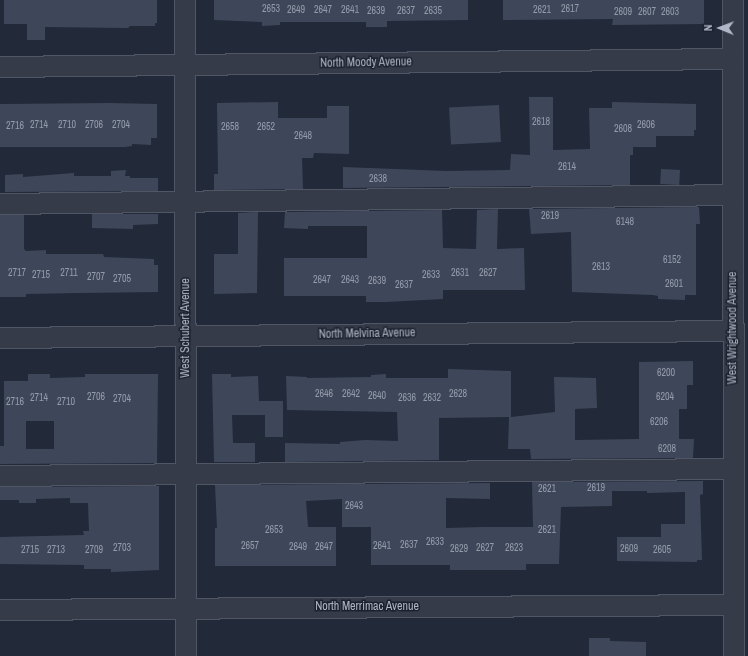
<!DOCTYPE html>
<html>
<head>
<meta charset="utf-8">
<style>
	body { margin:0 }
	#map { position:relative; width:748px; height:656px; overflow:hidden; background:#222939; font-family:"Archivo Narrow",sans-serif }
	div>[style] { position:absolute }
	.building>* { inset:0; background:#3e4759; transform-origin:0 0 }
	.roads { filter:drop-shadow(1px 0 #505664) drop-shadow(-1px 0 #505664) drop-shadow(0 1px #505664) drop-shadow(0 -1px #505664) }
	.minor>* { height:20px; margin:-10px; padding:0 10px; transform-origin:10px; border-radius:10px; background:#353b49 }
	span { translate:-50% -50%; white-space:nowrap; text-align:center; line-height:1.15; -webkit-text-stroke:3px #1b212e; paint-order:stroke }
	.number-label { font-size:10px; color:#949aaa }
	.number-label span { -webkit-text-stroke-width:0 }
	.street-label { font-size:12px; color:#b0b6c5 }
	.north { position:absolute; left:700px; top:8px; width:40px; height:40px; -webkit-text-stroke:3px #1b212e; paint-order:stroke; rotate:271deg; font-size:11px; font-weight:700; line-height:16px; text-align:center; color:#b0b6c5 }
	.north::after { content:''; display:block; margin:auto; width:14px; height:18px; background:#b0b6c5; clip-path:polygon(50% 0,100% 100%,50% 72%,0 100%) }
</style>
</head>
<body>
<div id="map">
	<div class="building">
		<div style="clip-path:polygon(4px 0,157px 0,157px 23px,155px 23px,155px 26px,130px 26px,128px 28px,45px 27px,45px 40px,27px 40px,27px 24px,4px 24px)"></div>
		<div style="clip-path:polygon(214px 0,468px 0,468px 20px,387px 21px,387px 27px,366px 27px,366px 22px,280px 22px,280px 25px,262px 26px,262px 22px,214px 20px)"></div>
		<div style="clip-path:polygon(503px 0,704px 0,704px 24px,612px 25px,613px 19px,503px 20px)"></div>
		<div style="clip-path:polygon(529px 97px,553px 97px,553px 150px,590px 149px,589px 108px,612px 108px,612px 102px,696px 104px,696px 130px,694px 130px,694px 136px,656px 136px,656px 147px,633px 147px,633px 155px,630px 155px,630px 185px,343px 188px,343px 167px,446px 171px,510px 170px,511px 154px,530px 155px)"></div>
		<div style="clip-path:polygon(278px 102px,278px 118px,327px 118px,327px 106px,349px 106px,349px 154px,314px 153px,313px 158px,302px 158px,303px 189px,214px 190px,214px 174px,218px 174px,217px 103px)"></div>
		<div style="clip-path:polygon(110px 103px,157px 104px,157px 138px,151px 138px,151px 145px,132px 144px,132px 146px,125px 147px,0 147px,0 104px)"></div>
		<div style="left:499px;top:105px;width:37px;height:50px;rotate:87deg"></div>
		<div style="left:661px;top:169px;width:19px;height:15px;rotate:3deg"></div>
		<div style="clip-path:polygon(126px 170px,125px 176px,130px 176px,130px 178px,158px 178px,158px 191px,5px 192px,5px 175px,23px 174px,23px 177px,74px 173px,74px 176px,111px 176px,111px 171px)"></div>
		<div style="clip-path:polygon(699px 207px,700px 224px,696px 224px,696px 295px,685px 295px,685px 300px,658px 299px,658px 296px,653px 295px,572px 292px,571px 232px,531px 234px,529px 209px)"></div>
		<div style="clip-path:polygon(498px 209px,497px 249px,524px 248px,525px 290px,443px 290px,443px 299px,386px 302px,366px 302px,366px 296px,284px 296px,284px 258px,367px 258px,367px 226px,308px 226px,308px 229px,284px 228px,285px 212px,442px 210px,443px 248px,476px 249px,477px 210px)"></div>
		<div style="clip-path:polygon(258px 212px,257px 293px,214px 294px,214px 254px,238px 254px,238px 213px)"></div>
		<div style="clip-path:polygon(92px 214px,158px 214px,158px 224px,133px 225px,133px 229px,92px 228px)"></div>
		<div style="clip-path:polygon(0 215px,24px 215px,24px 249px,26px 251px,46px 250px,46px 254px,103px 254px,104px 257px,154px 259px,154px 265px,158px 265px,158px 292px,78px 293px,26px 294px,26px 297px,0 297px)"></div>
		<div style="clip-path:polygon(693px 361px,693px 385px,687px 385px,687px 409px,679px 409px,679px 439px,694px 439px,693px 458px,531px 459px,530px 449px,508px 449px,509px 417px,439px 418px,439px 460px,285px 462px,285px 443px,340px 444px,340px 442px,365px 440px,398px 441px,397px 412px,287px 410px,286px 376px,307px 377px,307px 378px,371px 377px,371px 375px,386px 374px,386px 378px,448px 378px,448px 369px,511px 371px,511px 417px,555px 412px,554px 377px,596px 378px,597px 408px,575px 409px,575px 440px,639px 439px,639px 362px)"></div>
		<div style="clip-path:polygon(evenodd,28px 374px,50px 374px,50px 378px,85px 377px,85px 374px,158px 374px,157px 463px,0 464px,0 446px,4px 446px,4px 381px,28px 381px,28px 374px,26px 421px,54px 421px,54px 449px,26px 449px,26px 421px)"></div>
		<div style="clip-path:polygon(212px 374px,231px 374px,231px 377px,258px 376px,259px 401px,283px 401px,283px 437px,265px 437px,265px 415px,232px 415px,233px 443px,255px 443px,255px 462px,214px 462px)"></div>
		<div style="clip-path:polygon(703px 481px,703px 494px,700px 495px,702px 560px,697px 560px,697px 562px,617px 561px,617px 537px,661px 537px,661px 524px,685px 524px,685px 492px,647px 493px,647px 491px,612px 491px,612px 506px,561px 507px,559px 564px,526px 564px,526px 570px,450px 570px,450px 565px,371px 565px,371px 527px,342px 527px,342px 499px,306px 501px,308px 527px,336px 527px,336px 566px,215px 566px,215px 528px,217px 528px,215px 485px,490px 483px,490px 499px,446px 498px,446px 528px,483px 527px,533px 527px,532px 482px)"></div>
		<div style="clip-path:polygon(159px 486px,159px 570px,111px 572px,111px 569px,84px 569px,84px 565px,0 564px,0 537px,84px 535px,83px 531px,89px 531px,88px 503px,70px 503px,70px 498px,36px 499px,36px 503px,19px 503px,19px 500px,0 500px,0 487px)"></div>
		<div style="clip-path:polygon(589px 638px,610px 638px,610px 641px,646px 642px,646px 656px,589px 656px)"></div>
	</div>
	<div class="roads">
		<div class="minor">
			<div style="left:185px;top:0;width:656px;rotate:89.91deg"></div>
			<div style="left:733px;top:0;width:656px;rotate:89.91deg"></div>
			<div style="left:0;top:67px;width:733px;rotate:-0.63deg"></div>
			<div style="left:0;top:204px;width:733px;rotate:-0.7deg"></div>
			<div style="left:0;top:338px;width:733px;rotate:-0.55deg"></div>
			<div style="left:0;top:476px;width:734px;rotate:-0.55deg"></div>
			<div style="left:0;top:610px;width:734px;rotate:-0.39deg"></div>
		</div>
	</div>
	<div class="number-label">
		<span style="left:271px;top:9px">2653</span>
		<span style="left:570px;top:9px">2617</span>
		<span style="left:296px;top:10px">2649</span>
		<span style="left:323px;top:10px">2647</span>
		<span style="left:350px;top:10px">2641</span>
		<span style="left:542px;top:10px">2621</span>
		<span style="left:376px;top:11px">2639</span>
		<span style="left:406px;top:11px">2637</span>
		<span style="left:433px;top:11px">2635</span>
		<span style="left:623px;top:12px">2609</span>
		<span style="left:647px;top:12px">2607</span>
		<span style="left:670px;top:12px">2603</span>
		<span style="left:541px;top:122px">2618</span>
		<span style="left:39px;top:125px">2714</span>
		<span style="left:67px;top:125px">2710</span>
		<span style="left:94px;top:125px">2706</span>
		<span style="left:121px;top:125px">2704</span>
		<span style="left:646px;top:125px">2606</span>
		<span style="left:15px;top:126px">2716</span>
		<span style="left:230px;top:127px">2658</span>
		<span style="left:266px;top:127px">2652</span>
		<span style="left:623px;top:129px">2608</span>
		<span style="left:303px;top:136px">2648</span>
		<span style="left:567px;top:167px">2614</span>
		<span style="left:378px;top:179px">2638</span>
		<span style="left:550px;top:216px">2619</span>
		<span style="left:625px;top:222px">6148</span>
		<span style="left:672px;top:260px">6152</span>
		<span style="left:601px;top:267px">2613</span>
		<span style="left:17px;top:273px">2717</span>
		<span style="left:69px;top:273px">2711</span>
		<span style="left:460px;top:273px">2631</span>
		<span style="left:488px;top:273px">2627</span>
		<span style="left:41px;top:275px">2715</span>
		<span style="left:431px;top:275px">2633</span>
		<span style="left:96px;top:277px">2707</span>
		<span style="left:122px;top:279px">2705</span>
		<span style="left:322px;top:280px">2647</span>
		<span style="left:350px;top:280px">2643</span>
		<span style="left:377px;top:281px">2639</span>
		<span style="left:674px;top:284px">2601</span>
		<span style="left:404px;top:285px">2637</span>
		<span style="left:666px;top:373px">6200</span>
		<span style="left:324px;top:394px">2646</span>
		<span style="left:351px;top:394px">2642</span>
		<span style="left:458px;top:394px">2628</span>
		<span style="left:377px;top:396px">2640</span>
		<span style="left:96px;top:397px">2706</span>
		<span style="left:665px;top:397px">6204</span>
		<span style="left:39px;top:398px">2714</span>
		<span style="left:407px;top:398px">2636</span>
		<span style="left:432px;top:398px">2632</span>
		<span style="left:122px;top:399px">2704</span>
		<span style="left:15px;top:402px">2716</span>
		<span style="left:66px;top:402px">2710</span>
		<span style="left:659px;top:422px">6206</span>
		<span style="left:667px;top:449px">6208</span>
		<span style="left:596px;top:488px">2619</span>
		<span style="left:547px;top:489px">2621</span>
		<span style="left:354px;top:506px">2643</span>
		<span style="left:274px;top:530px">2653</span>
		<span style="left:547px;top:530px">2621</span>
		<span style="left:435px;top:542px">2633</span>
		<span style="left:409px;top:545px">2637</span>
		<span style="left:250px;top:546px">2657</span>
		<span style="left:382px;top:546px">2641</span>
		<span style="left:298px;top:547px">2649</span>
		<span style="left:324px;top:547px">2647</span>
		<span style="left:122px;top:548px">2703</span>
		<span style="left:485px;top:548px">2627</span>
		<span style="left:514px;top:548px">2623</span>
		<span style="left:459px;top:549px">2629</span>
		<span style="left:629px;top:549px">2609</span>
		<span style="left:30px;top:550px">2715</span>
		<span style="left:56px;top:550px">2713</span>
		<span style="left:94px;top:550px">2709</span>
		<span style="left:662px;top:550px">2605</span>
	</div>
	<div class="street-label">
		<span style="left:366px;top:63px;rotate:-1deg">North Moody Avenue</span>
		<span style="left:186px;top:328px;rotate:-90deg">West Schubert Avenue</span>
		<span style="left:733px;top:328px;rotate:-90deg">West Wrightwood Avenue</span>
		<span style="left:367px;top:334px;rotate:-1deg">North Melvina Avenue</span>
		<span style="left:367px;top:607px">North Merrimac Avenue</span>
	</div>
	<div class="north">N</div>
</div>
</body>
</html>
